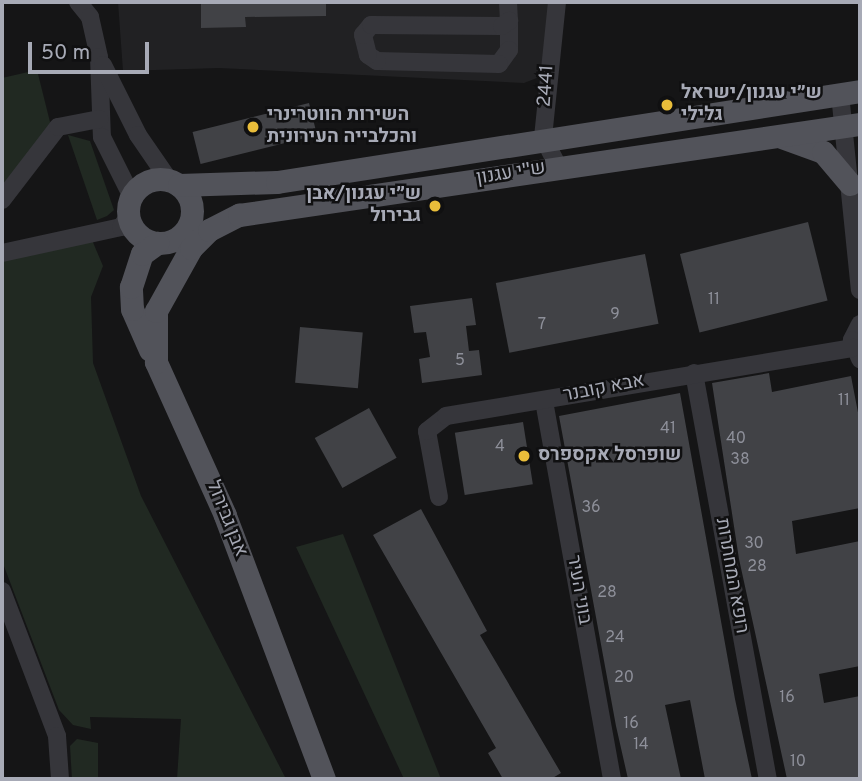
<!DOCTYPE html>
<html>
<head>
<meta charset="utf-8">
<style>
	body { margin:0 }
	#map { position:relative; width:862px; height:781px; overflow:hidden; background:#151516; font-family:Overpass,Heebo,sans-serif }
	div>[style] { position:absolute }
	.built>* { inset:0; background:#212123 }
	.green>* { inset:0; background:#212922 }
	.building>* { inset:0; background:#414246; transform-origin:0 0 }
	.minor>* { height:18px; margin:-9px; padding:0 9px; transform-origin:9px; border-radius:9px; background:#36363b }
	.major>* { height:23px; margin:-11.5px; padding:0 11.5px; transform-origin:11.5px; border-radius:11.5px; background:#52535a }
	.major>.ring { margin:-11.5px; padding:0; box-sizing:content-box; background:none; border:23px solid #52535a; border-radius:50% }
	.dots>* { width:19px; height:19px; translate:-50% -50%; box-sizing:border-box; border:4px solid #101011; border-radius:50% }
	span { translate:-50% -50%; white-space:nowrap; text-align:center; line-height:1.15; -webkit-text-stroke:5px #101011; paint-order:stroke }
	.number-label { font-size:16px; color:#8e909a }
	.number-label span { -webkit-text-stroke-width:0 }
	.street-label { font-size:19px; color:#a7aab6 }
	.poi-label { font-size:19px; color:#a7aab6; font-weight:700 }
	.left { translate:0 -50%; text-align:left }
	.right { translate:-100% -50%; text-align:right }
	.frame { position:absolute; inset:0; border:4px solid #a7aab6; pointer-events:none }
	.scale { position:absolute; left:28px; top:42px; width:121px; height:32px; box-sizing:border-box; border:4px solid #a7aab6; border-top:0; padding-left:9px; font-size:21px; line-height:24px; white-space:nowrap; color:#a7aab6; -webkit-text-stroke:5px #101011; paint-order:stroke }
</style>
</head>
<body>
<div id="map">
	<div class="built">
		<div style="clip-path:polygon(118px 2px,554px 2px,542px 76px,524px 83px,219px 68px,123px 71px)"></div>
	</div>
	<div class="green">
		<div style="clip-path:polygon(37px 70px,51px 126px,2px 186px,2px 78px)"></div>
		<div style="clip-path:polygon(68px 135px,90px 141px,114px 210px,107px 216px,97px 220px)"></div>
		<div style="clip-path:polygon(92px 240px,103px 266px,91px 297px,93px 363px,141px 496px,286px 779px,177px 779px,181px 719px,90px 717px,91px 729px,73px 725px,59px 710px,2px 561px,2px 259px)"></div>
		<div style="clip-path:polygon(343px 534px,441px 779px,404px 779px,296px 547px)"></div>
		<div style="clip-path:polygon(77px 739px,98px 743px,98px 779px,72px 779px,70px 746px)"></div>
	</div>
	<div class="building">
		<div style="clip-path:polygon(201px 2px,326px 2px,326px 16px,245px 17px,246px 27px,201px 28px)"></div>
		<div style="left:309px;top:103px;width:33px;height:120px;rotate:76deg"></div>
		<div style="left:808px;top:222px;width:81px;height:132px;rotate:76deg"></div>
		<div style="left:645px;top:254px;width:71px;height:152px;rotate:79deg"></div>
		<div style="clip-path:polygon(472px 298px,476px 325px,466px 326px,469px 351px,479px 350px,482px 375px,422px 383px,419px 359px,430px 357px,426px 332px,414px 333px,410px 306px)"></div>
		<div style="left:300px;top:327px;width:63px;height:56px;rotate:5deg"></div>
		<div style="clip-path:polygon(769px 373px,772px 392px,851px 376px,860px 423px,860px 508px,792px 521px,796px 554px,860px 541px,860px 666px,819px 674px,824px 703px,860px 696px,860px 779px,787px 779px,739px 559px,712px 383px)"></div>
		<div style="clip-path:polygon(680px 393px,735px 699px,752px 779px,705px 779px,690px 700px,665px 705px,681px 779px,628px 779px,616px 726px,559px 416px)"></div>
		<div style="left:369px;top:408px;width:57px;height:62px;rotate:61deg"></div>
		<div style="left:523px;top:422px;width:63px;height:69px;rotate:81deg"></div>
		<div style="clip-path:polygon(421px 509px,487px 631px,480px 635px,561px 773px,551px 779px,503px 779px,488px 753px,496px 748px,373px 535px)"></div>
	</div>
	<div class="minor">
		<div style="left:78px;top:2px;width:19px;rotate:51deg"></div>
		<div style="left:90px;top:17px;width:41px;rotate:77.3deg"></div>
		<div style="left:99px;top:57px;width:80px;rotate:87.9deg"></div>
		<div style="left:102px;top:137px;width:67px;rotate:63.4deg"></div>
		<div style="left:508px;top:2px;width:19px;rotate:87deg"></div>
		<div style="left:509px;top:21px;width:29px;rotate:90deg"></div>
		<div style="left:509px;top:50px;width:17px;rotate:126deg"></div>
		<div style="left:499px;top:64px;width:122px;rotate:-178.6deg"></div>
		<div style="left:377px;top:61px;width:11px;rotate:-146deg"></div>
		<div style="left:368px;top:55px;width:21px;rotate:-104deg"></div>
		<div style="left:363px;top:35px;width:13px;rotate:-51deg"></div>
		<div style="left:371px;top:25px;width:131px;rotate:0.4deg"></div>
		<div style="left:502px;top:26px;width:9px;rotate:-36deg"></div>
		<div style="left:557px;top:2px;width:136px;rotate:95.9deg"></div>
		<div style="left:543px;top:137px;width:33px;rotate:63deg"></div>
		<div style="left:103px;top:65px;width:78px;rotate:63.4deg"></div>
		<div style="left:138px;top:135px;width:55px;rotate:55.4deg"></div>
		<div style="left:840px;top:94px;width:197px;rotate:84.2deg"></div>
		<div style="left:2px;top:200px;width:92px;rotate:-52.5deg"></div>
		<div style="left:58px;top:127px;width:42px;rotate:-11deg"></div>
		<div style="left:2px;top:253px;width:122px;rotate:-12.3deg"></div>
		<div style="left:121px;top:227px;width:14px;rotate:-54deg"></div>
		<div style="left:860px;top:324px;width:18px;rotate:117deg"></div>
		<div style="left:852px;top:340px;width:21px;rotate:67deg"></div>
		<div style="left:694px;top:373px;width:413px;rotate:79.7deg"></div>
		<div style="left:544px;top:401px;width:384px;rotate:79.8deg"></div>
		<div style="left:439px;top:497px;width:67px;rotate:-100.3deg"></div>
		<div style="left:427px;top:431px;width:24px;rotate:-38deg"></div>
		<div style="left:446px;top:416px;width:413px;rotate:-9.5deg"></div>
		<div style="left:2px;top:591px;width:155px;rotate:69.2deg"></div>
		<div style="left:57px;top:736px;width:43px;rotate:86deg"></div>
	</div>
	<div class="major">
		<div style="left:784px;top:138px;width:41px;rotate:19.7deg"></div>
		<div style="left:823px;top:152px;width:42px;rotate:49.8deg"></div>
		<div class="ring" style="left:128px;top:179px;width:41px;height:41px"></div>
		<div style="left:179px;top:185px;width:98px;rotate:-1.8deg"></div>
		<div style="left:277px;top:182px;width:590px;rotate:-8.87deg"></div>
		<div style="left:150px;top:350px;width:45px;rotate:-113.7deg"></div>
		<div style="left:132px;top:309px;width:22px;rotate:-93deg"></div>
		<div style="left:131px;top:287px;width:35px;rotate:-72deg"></div>
		<div style="left:142px;top:254px;width:19px;rotate:-36deg"></div>
		<div style="left:324px;top:779px;width:282px;rotate:-110.6deg"></div>
		<div style="left:225px;top:515px;width:168px;rotate:-114.3deg"></div>
		<div style="left:156px;top:362px;width:51px;rotate:-90deg"></div>
		<div style="left:156px;top:311px;width:72px;rotate:-60.9deg"></div>
		<div style="left:191px;top:248px;width:25px;rotate:-45deg"></div>
		<div style="left:209px;top:230px;width:34px;rotate:-27deg"></div>
		<div style="left:239px;top:215px;width:628px;rotate:-8.34deg"></div>
	</div>
	<div class="dots">
		<div style="left:667px;top:105px;background:#e9bd3a"></div>
		<div style="left:253px;top:127px;background:#e9bd3a"></div>
		<div style="left:435px;top:206px;background:#e9bd3a"></div>
		<div style="left:524px;top:456px;background:#e9bd3a"></div>
	</div>
	<div class="number-label">
		<span style="left:714px;top:300px">11</span>
		<span style="left:615px;top:315px">9</span>
		<span style="left:542px;top:325px">7</span>
		<span style="left:460px;top:361px">5</span>
		<span style="left:844px;top:401px">11</span>
		<span style="left:668px;top:429px">41</span>
		<span style="left:736px;top:439px">40</span>
		<span style="left:500px;top:447px">4</span>
		<span style="left:740px;top:460px">38</span>
		<span style="left:591px;top:508px">36</span>
		<span style="left:754px;top:544px">30</span>
		<span style="left:757px;top:567px">28</span>
		<span style="left:607px;top:593px">28</span>
		<span style="left:615px;top:638px">24</span>
		<span style="left:624px;top:678px">20</span>
		<span style="left:787px;top:698px">16</span>
		<span style="left:631px;top:724px">16</span>
		<span style="left:641px;top:745px">14</span>
		<span style="left:798px;top:762px">10</span>
	</div>
	<div class="street-label">
		<span style="left:547px;top:86px;rotate:-86deg">2441</span>
		<span style="left:511px;top:174px;rotate:-9deg">ש''י עגנון</span>
		<span style="left:604px;top:389px;rotate:-11deg">אבא קובנר</span>
		<span style="left:226px;top:519px;rotate:68deg">אבן גבירול</span>
		<span style="left:731px;top:576px;rotate:80deg">רופא המחתרות</span>
		<span style="left:578px;top:590px;rotate:80deg">בוני העיר</span>
	</div>
	<div class="poi-label">
		<span class="left" style="left:681px;top:105px">ש״י עגנון/ישראל<br>גלילי</span>
		<span class="left" style="left:267px;top:127px">השירות הווטרינרי<br>והכלבייה העירונית</span>
		<span class="right" style="left:421px;top:206px">ש״י עגנון/אבן<br>גבירול</span>
		<span class="left" style="left:538px;top:456px">שופרסל אקספרס</span>
	</div>
	<div class="frame"></div>
	<div class="scale">50 m</div>
</div>
</body>
</html>
